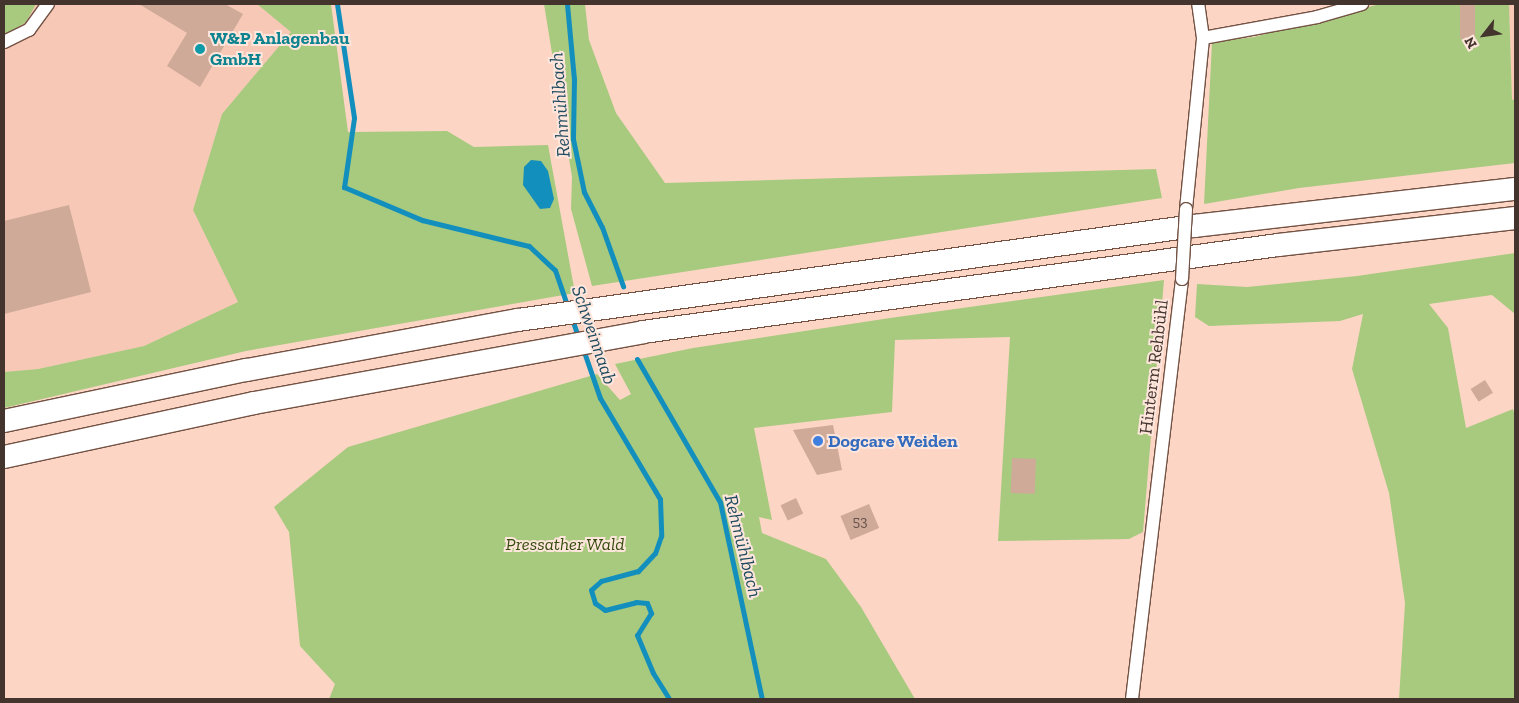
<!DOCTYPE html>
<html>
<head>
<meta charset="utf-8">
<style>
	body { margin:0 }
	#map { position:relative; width:1519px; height:703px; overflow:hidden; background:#fdd5c5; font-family:"Zilla Slab",serif }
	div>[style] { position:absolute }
	.built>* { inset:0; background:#f7c8b5 }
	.green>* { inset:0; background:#a8ca7f }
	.water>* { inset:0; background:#138fbd }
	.stream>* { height:5px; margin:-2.5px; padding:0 2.5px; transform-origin:2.5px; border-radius:2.5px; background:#138fbd }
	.building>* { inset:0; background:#cfaa99; transform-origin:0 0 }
	.roads { filter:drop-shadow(1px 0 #735244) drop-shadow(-1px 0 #735244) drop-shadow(0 1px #735244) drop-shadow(0 -1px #735244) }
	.minor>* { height:12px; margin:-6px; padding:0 6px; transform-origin:6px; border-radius:6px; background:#fff }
	.motorway>* { height:22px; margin:-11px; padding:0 11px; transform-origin:11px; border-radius:11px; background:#fff }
	.bridges { filter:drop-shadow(1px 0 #735244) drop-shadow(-1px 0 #735244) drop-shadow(0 1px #735244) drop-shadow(0 -1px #735244) }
	.minor-bridge>* { height:12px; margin:-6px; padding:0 6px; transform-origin:6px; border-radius:6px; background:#fff }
	.dots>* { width:14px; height:14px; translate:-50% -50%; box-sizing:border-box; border:2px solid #ffe6dc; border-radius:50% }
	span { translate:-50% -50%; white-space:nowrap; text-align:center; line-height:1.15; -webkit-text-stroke:4px #ffe6dc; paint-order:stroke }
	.number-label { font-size:15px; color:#665249 }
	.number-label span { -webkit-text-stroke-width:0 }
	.culture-label { font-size:18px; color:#0d838f; font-weight:700 }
	.left { translate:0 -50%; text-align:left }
	.street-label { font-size:18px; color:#43342e }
	.shop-label { font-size:18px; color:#366cbe; font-weight:700 }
	.park-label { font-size:18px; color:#354c0f; font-style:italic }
	.water-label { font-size:19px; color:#1f4b60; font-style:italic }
	.frame { position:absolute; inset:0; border:5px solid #43342e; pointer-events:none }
	.north { position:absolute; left:1459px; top:10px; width:50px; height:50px; -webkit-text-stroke:4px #ffe6dc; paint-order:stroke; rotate:240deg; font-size:14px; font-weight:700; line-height:20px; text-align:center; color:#43342e }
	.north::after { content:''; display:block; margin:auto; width:18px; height:22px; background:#43342e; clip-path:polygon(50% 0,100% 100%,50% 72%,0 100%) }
</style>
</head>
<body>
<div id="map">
	<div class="built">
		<div style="clip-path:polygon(4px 4px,257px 4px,292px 32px,222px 114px,193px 210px,238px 302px,144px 346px,38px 369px,4px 372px)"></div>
		<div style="clip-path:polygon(1509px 4px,1515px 4px,1515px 99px,1512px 100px)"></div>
	</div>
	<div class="green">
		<div style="clip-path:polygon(4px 4px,36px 4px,26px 22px,4px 36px)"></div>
		<div style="clip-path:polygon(257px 4px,331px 4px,348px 132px,447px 131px,474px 147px,548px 145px,575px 293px,246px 351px,4px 408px,4px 372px,38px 369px,144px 346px,238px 302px,193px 210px,222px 114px,291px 32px)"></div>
		<div style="clip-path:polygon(544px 4px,585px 4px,589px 40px,616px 113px,665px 183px,1156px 169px,1162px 198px,592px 286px,571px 209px,572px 177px)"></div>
		<div style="clip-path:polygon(1380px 4px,1509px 4px,1512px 100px,1515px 99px,1515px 163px,1299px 188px,1204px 204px,1212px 42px,1254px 37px)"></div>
		<div style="clip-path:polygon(1515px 253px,1515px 314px,1492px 295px,1429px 304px,1448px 328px,1466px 428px,1513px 409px,1515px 416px,1515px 699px,1399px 699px,1405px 603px,1389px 493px,1352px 369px,1363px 314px,1340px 321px,1209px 326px,1195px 317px,1197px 284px,1247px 287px,1357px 276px)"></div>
		<div style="clip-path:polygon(1164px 280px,1143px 532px,1129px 539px,998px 541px,1010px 337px,895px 340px,892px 412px,754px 428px,772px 520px,759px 517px,762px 533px,826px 559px,861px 607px,915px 699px,329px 699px,335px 684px,300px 646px,289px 532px,274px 507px,348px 447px,597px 374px,620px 400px,631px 394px,615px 364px,693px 348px,890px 318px)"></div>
	</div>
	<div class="water">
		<div style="clip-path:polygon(531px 160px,541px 161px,548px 171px,554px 199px,550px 208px,540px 209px,523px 185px,524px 167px)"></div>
	</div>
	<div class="stream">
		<div style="left:337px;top:4px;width:115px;rotate:81.5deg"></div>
		<div style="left:354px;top:118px;width:70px;rotate:98.2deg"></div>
		<div style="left:344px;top:187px;width:85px;rotate:22.9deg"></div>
		<div style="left:422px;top:220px;width:110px;rotate:13.7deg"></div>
		<div style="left:529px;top:246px;width:35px;rotate:43deg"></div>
		<div style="left:555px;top:270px;width:40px;rotate:71.1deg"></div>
		<div style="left:567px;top:4px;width:75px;rotate:84.7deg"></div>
		<div style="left:574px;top:79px;width:60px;rotate:91deg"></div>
		<div style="left:573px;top:139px;width:54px;rotate:78.3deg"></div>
		<div style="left:584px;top:192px;width:39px;rotate:63deg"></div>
		<div style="left:602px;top:227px;width:63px;rotate:70.4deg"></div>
		<div style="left:572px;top:319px;width:21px;rotate:71deg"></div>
		<div style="left:583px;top:349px;width:52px;rotate:70.9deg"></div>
		<div style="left:600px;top:398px;width:117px;rotate:59.3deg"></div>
		<div style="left:660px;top:499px;width:37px;rotate:88deg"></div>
		<div style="left:661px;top:536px;width:18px;rotate:109deg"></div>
		<div style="left:655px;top:553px;width:25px;rotate:133deg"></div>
		<div style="left:638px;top:571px;width:38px;rotate:165deg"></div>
		<div style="left:601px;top:581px;width:13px;rotate:138deg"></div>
		<div style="left:591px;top:590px;width:14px;rotate:73deg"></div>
		<div style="left:595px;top:603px;width:12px;rotate:35deg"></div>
		<div style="left:605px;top:610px;width:32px;rotate:-14deg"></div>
		<div style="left:636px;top:602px;width:11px;rotate:5deg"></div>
		<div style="left:647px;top:603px;width:11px;rotate:68deg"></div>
		<div style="left:651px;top:613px;width:26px;rotate:122deg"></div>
		<div style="left:637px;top:635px;width:41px;rotate:67.2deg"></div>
		<div style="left:653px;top:673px;width:31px;rotate:58deg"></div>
		<div style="left:637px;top:359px;width:165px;rotate:59.9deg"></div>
		<div style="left:720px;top:502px;width:201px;rotate:78deg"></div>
	</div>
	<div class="building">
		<div style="clip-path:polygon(139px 4px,225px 4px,243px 14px,200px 87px,167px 66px,187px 33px)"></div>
		<div style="left:1460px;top:4px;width:15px;height:35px"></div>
		<div style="clip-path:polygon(69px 205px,91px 292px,4px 314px,4px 221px)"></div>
		<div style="left:1485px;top:380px;width:15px;height:17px;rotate:58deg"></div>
		<div style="clip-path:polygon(833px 425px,842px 470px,817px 475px,793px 430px)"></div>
		<div style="left:1012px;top:458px;width:24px;height:35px;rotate:2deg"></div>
		<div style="left:796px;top:498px;width:17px;height:17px;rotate:65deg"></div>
		<div style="left:869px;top:504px;width:26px;height:31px;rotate:67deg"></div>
	</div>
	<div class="roads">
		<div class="minor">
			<div style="left:1203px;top:38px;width:116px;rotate:-10.4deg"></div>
			<div style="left:1317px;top:17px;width:47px;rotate:-16.1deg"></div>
			<div style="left:4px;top:42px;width:28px;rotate:-26deg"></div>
			<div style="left:29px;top:30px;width:32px;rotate:-54deg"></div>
			<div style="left:1186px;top:209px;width:172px;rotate:-84.3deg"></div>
			<div style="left:1203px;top:38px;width:34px;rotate:-98deg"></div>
			<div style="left:1132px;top:699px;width:423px;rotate:-83.2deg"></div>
		</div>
		<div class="motorway">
			<div style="left:4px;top:421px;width:248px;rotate:-11.9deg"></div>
			<div style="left:247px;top:370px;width:276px;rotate:-10.5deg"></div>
			<div style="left:518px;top:320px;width:683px;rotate:-7.92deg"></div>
			<div style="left:1194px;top:226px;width:323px;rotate:-6.6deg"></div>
			<div style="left:4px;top:457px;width:256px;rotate:-12.2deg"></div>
			<div style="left:254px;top:403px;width:395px;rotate:-10.3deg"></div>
			<div style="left:643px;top:332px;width:641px;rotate:-7.8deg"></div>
			<div style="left:1278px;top:245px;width:239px;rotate:-6.5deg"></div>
		</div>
	</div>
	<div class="bridges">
		<div class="minor-bridge">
			<div style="left:1182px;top:279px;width:70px;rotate:-86.7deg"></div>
		</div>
	</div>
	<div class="dots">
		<div style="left:200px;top:49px;background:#0f9aa8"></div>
		<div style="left:818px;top:441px;background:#3f7fe0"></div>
	</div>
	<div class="number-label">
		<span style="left:860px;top:522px">53</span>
	</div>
	<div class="culture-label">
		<span class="left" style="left:210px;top:49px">W&amp;P Anlagenbau<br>GmbH</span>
	</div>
	<div class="street-label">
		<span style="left:1154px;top:367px;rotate:-83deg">Hinterm Rehbühl</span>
	</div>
	<div class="shop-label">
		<span class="left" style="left:828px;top:441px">Dogcare Weiden</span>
	</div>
	<div class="park-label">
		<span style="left:565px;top:544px">Pressather Wald</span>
	</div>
	<div class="water-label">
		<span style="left:560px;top:105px;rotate:-94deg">Rehmühlbach</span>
		<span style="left:594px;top:335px;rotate:71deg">Schweinnaab</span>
		<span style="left:743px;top:546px;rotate:76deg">Rehmühlbach</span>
	</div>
	<div class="frame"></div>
	<div class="north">N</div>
</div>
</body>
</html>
